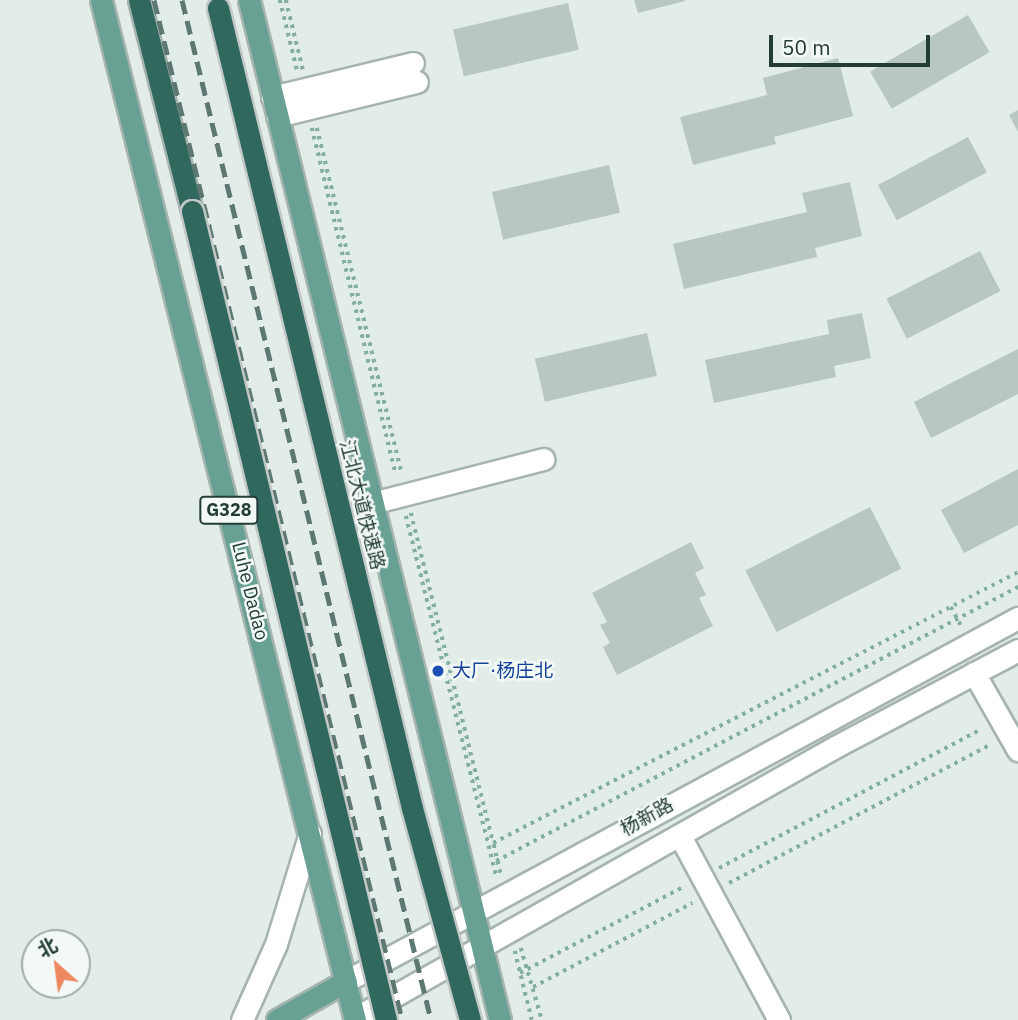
<!DOCTYPE html>
<html>
<head>
<meta charset="utf-8">
<style>
	body { margin:0 }
	#map { position:relative; width:1018px; height:1020px; overflow:hidden; background:#e2ece8; font-family:"IBM Plex Sans","Noto Sans SC",sans-serif }
	div>[style] { position:absolute }
	.building>* { inset:0; background:#b8c7c1; transform-origin:0 0 }
	.path>* { height:3.5px; margin-top:-1.75px; transform-origin:0; background:repeating-linear-gradient(90deg,#84aea3 0 3.5px,transparent 0 8.5px) }
	.roads { filter:drop-shadow(2px 0 #a5b4af) drop-shadow(-2px 0 #a5b4af) drop-shadow(0 2px #a5b4af) drop-shadow(0 -2px #a5b4af) }
	.minor>* { height:21px; margin:-10.5px; padding:0 10.5px; transform-origin:10.5px; border-radius:10.5px; background:#fff }
	.major>* { height:21px; margin:-10.5px; padding:0 10.5px; transform-origin:10.5px; border-radius:10.5px; background:#68a094 }
	.highway>* { height:21px; margin:-10.5px; padding:0 10.5px; transform-origin:10.5px; border-radius:10.5px; background:#30685e }
	.rail>* { height:5px; margin-top:-2.5px; transform-origin:0; background:repeating-linear-gradient(90deg,#5d7872 0 14px,transparent 0 21px) }
	.bridges { filter:drop-shadow(2px 0 #c1c8c7) drop-shadow(-2px 0 #c1c8c7) drop-shadow(0 2px #c1c8c7) drop-shadow(0 -2px #c1c8c7) }
	.highway-bridge>* { height:21px; margin:-10.5px; padding:0 10.5px; transform-origin:10.5px; border-radius:10.5px; background:#30685e }
	.dots>* { width:19px; height:19px; translate:-50% -50%; box-sizing:border-box; border:4px solid #f3f9f6; border-radius:50% }
	span { translate:-50% -50%; white-space:nowrap; text-align:center; line-height:1.15; -webkit-text-stroke:5px #f3f9f6; paint-order:stroke }
	.shield-label span { padding:2px 5px; background:#f3f9f6; border:2px solid; border-radius:5px; -webkit-text-stroke-width:0 }
	.shield-label { font-size:18px; color:#233c37; font-weight:700 }
	.street-label { font-size:19px; color:#233c37 }
	.transit-label { font-size:19px; color:#164399 }
	.left { translate:0 -50%; text-align:left }
	.north { position:absolute; left:21px; top:929px; width:70px; height:70px; box-sizing:border-box; background:#f3f9f6; border:2px solid #a0adaa; border-radius:50%; rotate:332deg; font-size:19px; font-weight:700; line-height:28px; text-align:center; color:#233c37 }
	.north::after { content:''; display:block; margin:auto; width:24px; height:32px; background:#ed885f; clip-path:polygon(50% 0,100% 100%,50% 72%,0 100%) }
	.scale { position:absolute; left:769px; top:35px; width:161px; height:32px; box-sizing:border-box; border:4px solid #233c37; border-top:0; padding-left:9px; font-size:21px; line-height:24px; white-space:nowrap; color:#233c37; -webkit-text-stroke:5px #f3f9f6; paint-order:stroke }
</style>
</head>
<body>
<div id="map">
	<div class="building">
		<div style="clip-path:polygon(634px 0,685px 0,685px 1px,638px 13px)"></div>
		<div style="left:568px;top:3px;width:48px;height:118px;rotate:77deg"></div>
		<div style="left:968px;top:15px;width:43px;height:113px;rotate:60deg"></div>
		<div style="clip-path:polygon(838px 58px,853px 116px,774px 137px,776px 144px,693px 165px,680px 117px,767px 95px,763px 78px)"></div>
		<div style="clip-path:polygon(1018px 110px,1018px 132px,1009px 115px)"></div>
		<div style="left:968px;top:137px;width:40px;height:102px;rotate:62deg"></div>
		<div style="left:609px;top:165px;width:49px;height:120px;rotate:77deg"></div>
		<div style="clip-path:polygon(850px 182px,862px 236px,815px 248px,817px 257px,684px 289px,673px 244px,807px 212px,802px 193px)"></div>
		<div style="left:980px;top:251px;width:45px;height:105px;rotate:63deg"></div>
		<div style="clip-path:polygon(862px 313px,871px 358px,834px 366px,836px 377px,714px 403px,705px 360px,829px 334px,827px 320px)"></div>
		<div style="left:647px;top:333px;width:44px;height:115px;rotate:77deg"></div>
		<div style="clip-path:polygon(1018px 349px,1018px 394px,931px 438px,914px 402px)"></div>
		<div style="clip-path:polygon(1018px 469px,1018px 525px,964px 553px,941px 510px)"></div>
		<div style="left:870px;top:507px;width:69px;height:140px;rotate:63deg"></div>
		<div style="clip-path:polygon(691px 542px,704px 568px,695px 573px,706px 595px,699px 598px,713px 626px,617px 675px,603px 647px,610px 643px,600px 625px,607px 622px,592px 593px)"></div>
	</div>
	<div class="path">
		<div style="left:280px;top:0;width:72px;rotate:76.3deg"></div>
		<div style="left:286px;top:0;width:72px;rotate:76.3deg"></div>
		<div style="left:312px;top:128px;width:357px;rotate:76.4deg"></div>
		<div style="left:317px;top:128px;width:356px;rotate:76.2deg"></div>
		<div style="left:411px;top:513px;width:340px;rotate:76deg"></div>
		<div style="left:406px;top:516px;width:370px;rotate:75.9deg"></div>
		<div style="left:951px;top:607px;width:21px;rotate:62deg"></div>
		<div style="left:496px;top:861px;width:590px;rotate:-27.7deg"></div>
		<div style="left:719px;top:868px;width:297px;rotate:-27.9deg"></div>
		<div style="left:500px;top:873px;width:31px;rotate:-103deg"></div>
		<div style="left:493px;top:843px;width:591px;rotate:-27.3deg"></div>
		<div style="left:729px;top:883px;width:297px;rotate:-27.9deg"></div>
		<div style="left:521px;top:948px;width:75px;rotate:73.7deg"></div>
		<div style="left:515px;top:951px;width:71px;rotate:76.2deg"></div>
		<div style="left:520px;top:973px;width:187px;rotate:-27.8deg"></div>
		<div style="left:533px;top:987px;width:180px;rotate:-27.8deg"></div>
	</div>
	<div class="roads">
		<div class="minor">
			<div style="left:272px;top:97px;width:145px;rotate:-13.6deg"></div>
			<div style="left:277px;top:116px;width:144px;rotate:-13.7deg"></div>
			<div style="left:372px;top:503px;width:177px;rotate:-14.4deg"></div>
			<div style="left:974px;top:673px;width:89px;rotate:60.3deg"></div>
			<div style="left:680px;top:836px;width:209px;rotate:61.7deg"></div>
			<div style="left:346px;top:981px;width:764px;rotate:-28.38deg"></div>
			<div style="left:355px;top:1018px;width:551px;rotate:-29.45deg"></div>
			<div style="left:835px;top:747px;width:207px;rotate:-27.9deg"></div>
			<div style="left:242px;top:1020px;width:83px;rotate:-65.9deg"></div>
			<div style="left:276px;top:944px;width:116px;rotate:-73deg"></div>
		</div>
		<div class="major">
			<div style="left:101px;top:0;width:1051px;rotate:76.02deg"></div>
			<div style="left:249px;top:0;width:1050px;rotate:76.18deg"></div>
			<div style="left:277px;top:1020px;width:79px;rotate:-29.5deg"></div>
		</div>
		<div class="highway">
			<div style="left:139px;top:0;width:218px;rotate:75.9deg"></div>
		</div>
	</div>
	<div class="rail">
		<div style="left:154px;top:0;width:1050px;rotate:76.33deg"></div>
		<div style="left:182px;top:0;width:1050px;rotate:76.28deg"></div>
	</div>
	<div class="bridges">
		<div class="highway-bridge">
			<div style="left:218px;top:8px;width:823px;rotate:76.37deg"></div>
			<div style="left:412px;top:808px;width:220px;rotate:74.7deg"></div>
			<div style="left:192px;top:211px;width:832px;rotate:76.51deg"></div>
		</div>
	</div>
	<div class="dots">
		<div style="left:438px;top:671px;background:#1a4fb4"></div>
	</div>
	<div class="shield-label">
		<span style="left:229px;top:510px">G328</span>
	</div>
	<div class="street-label">
		<span style="left:362px;top:505px;rotate:76deg">江北大道快速路</span>
		<span style="left:250px;top:591px;rotate:76deg">Luhe Dadao</span>
		<span style="left:647px;top:817px;rotate:-29deg">杨新路</span>
	</div>
	<div class="transit-label">
		<span class="left" style="left:452px;top:671px">大厂·杨庄北</span>
	</div>
	<div class="north">北</div>
	<div class="scale">50 m</div>
</div>
</body>
</html>
